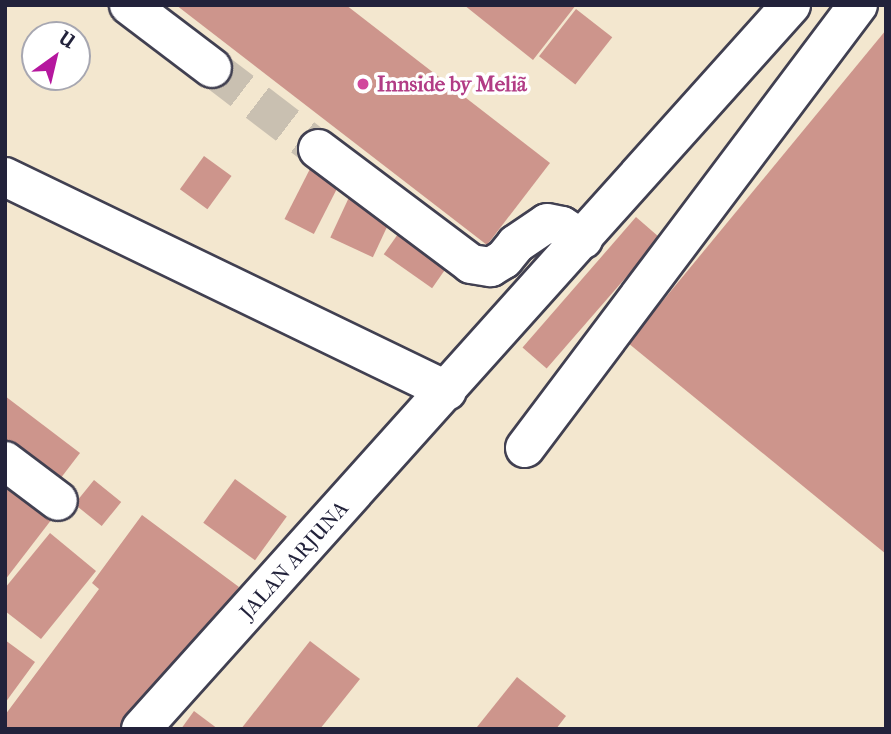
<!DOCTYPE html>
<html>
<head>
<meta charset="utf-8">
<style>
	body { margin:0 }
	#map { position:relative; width:891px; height:734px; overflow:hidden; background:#f3e7cf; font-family:"IM FELL French Canon",serif }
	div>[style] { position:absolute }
	.building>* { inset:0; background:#cd958c; transform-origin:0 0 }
	.minor-tunnel>* { height:38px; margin-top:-19px; transform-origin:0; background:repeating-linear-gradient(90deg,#c9c0b1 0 38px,transparent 0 57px) }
	.roads { filter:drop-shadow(2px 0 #414051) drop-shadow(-2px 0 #414051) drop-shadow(0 2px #414051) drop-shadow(0 -2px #414051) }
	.minor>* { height:38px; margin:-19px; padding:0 19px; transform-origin:19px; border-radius:19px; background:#fff }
	.dots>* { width:19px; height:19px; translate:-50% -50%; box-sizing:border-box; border:4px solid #fff; border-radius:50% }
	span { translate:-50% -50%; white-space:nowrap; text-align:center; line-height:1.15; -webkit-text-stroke:7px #fff; paint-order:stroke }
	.hotel-label { font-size:21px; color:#b23c85; font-weight:700 }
	.left { translate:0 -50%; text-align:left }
	.street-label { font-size:21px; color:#22223b }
	.frame { position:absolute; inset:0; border:7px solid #22223b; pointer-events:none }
	.north { position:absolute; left:21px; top:21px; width:70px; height:70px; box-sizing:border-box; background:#fff; border:2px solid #a7a7b1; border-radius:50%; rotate:34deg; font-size:19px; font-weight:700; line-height:28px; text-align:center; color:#22223b }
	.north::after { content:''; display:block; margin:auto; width:24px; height:32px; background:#b5179e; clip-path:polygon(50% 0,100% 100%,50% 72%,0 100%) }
</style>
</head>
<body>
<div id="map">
	<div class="building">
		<div style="clip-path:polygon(176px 5px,346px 5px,550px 163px,487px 245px)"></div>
		<div style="clip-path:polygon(464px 5px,576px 5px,533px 60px)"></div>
		<div style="left:576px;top:9px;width:46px;height:60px;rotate:38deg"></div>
		<div style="clip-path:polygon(886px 30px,886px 554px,628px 343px)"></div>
		<div style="left:204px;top:156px;width:34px;height:41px;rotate:36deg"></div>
		<div style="left:314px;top:161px;width:33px;height:65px;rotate:27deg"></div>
		<div style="left:351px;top:193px;width:47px;height:49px;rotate:25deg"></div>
		<div style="left:636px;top:217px;width:32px;height:173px;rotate:41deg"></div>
		<div style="left:405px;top:224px;width:59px;height:37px;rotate:35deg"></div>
		<div style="clip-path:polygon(5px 396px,80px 453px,57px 483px,5px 444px)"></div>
		<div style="clip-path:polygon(5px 477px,55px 515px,5px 580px)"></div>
		<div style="left:235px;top:479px;width:64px;height:54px;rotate:36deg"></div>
		<div style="left:94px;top:480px;width:35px;height:31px;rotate:39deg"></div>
		<div style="clip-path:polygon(142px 515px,239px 587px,188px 655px,183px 650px,125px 729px,5px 729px,5px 715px,99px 589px,92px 583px)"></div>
		<div style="clip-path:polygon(50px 533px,96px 571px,41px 639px,5px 611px,5px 588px)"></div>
		<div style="clip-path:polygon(5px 640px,35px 662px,5px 703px)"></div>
		<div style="clip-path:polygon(310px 641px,360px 679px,320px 729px,241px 729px)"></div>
		<div style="clip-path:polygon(517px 677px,566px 716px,556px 729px,477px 727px)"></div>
		<div style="clip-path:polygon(194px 711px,218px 729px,181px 729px)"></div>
	</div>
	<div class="minor-tunnel">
		<div style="left:212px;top:68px;width:133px;rotate:37.4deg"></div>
	</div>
	<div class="roads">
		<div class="minor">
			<div style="left:129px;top:5px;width:104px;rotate:37.2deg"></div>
			<div style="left:318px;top:149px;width:191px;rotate:36.9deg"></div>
			<div style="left:471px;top:264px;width:20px;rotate:9deg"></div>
			<div style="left:491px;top:267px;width:15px;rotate:-32deg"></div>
			<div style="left:504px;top:259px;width:19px;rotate:-51deg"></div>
			<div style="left:516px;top:244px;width:37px;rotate:-34deg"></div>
			<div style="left:547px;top:223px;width:15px;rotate:11deg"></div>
			<div style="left:562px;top:226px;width:25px;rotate:32deg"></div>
			<div style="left:5px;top:177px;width:491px;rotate:25.8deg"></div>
			<div style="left:525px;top:448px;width:554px;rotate:-53.07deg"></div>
			<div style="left:5px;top:461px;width:66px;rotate:37deg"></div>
			<div style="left:141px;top:729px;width:973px;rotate:-48.08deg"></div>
		</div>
	</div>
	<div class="dots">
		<div style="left:363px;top:84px;background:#d1479c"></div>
	</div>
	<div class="hotel-label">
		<span class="left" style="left:377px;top:84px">Innside by Meliã</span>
	</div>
	<div class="street-label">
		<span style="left:294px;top:560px;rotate:-48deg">JALAN ARJUNA</span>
	</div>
	<div class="frame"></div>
	<div class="north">U</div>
</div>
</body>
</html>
